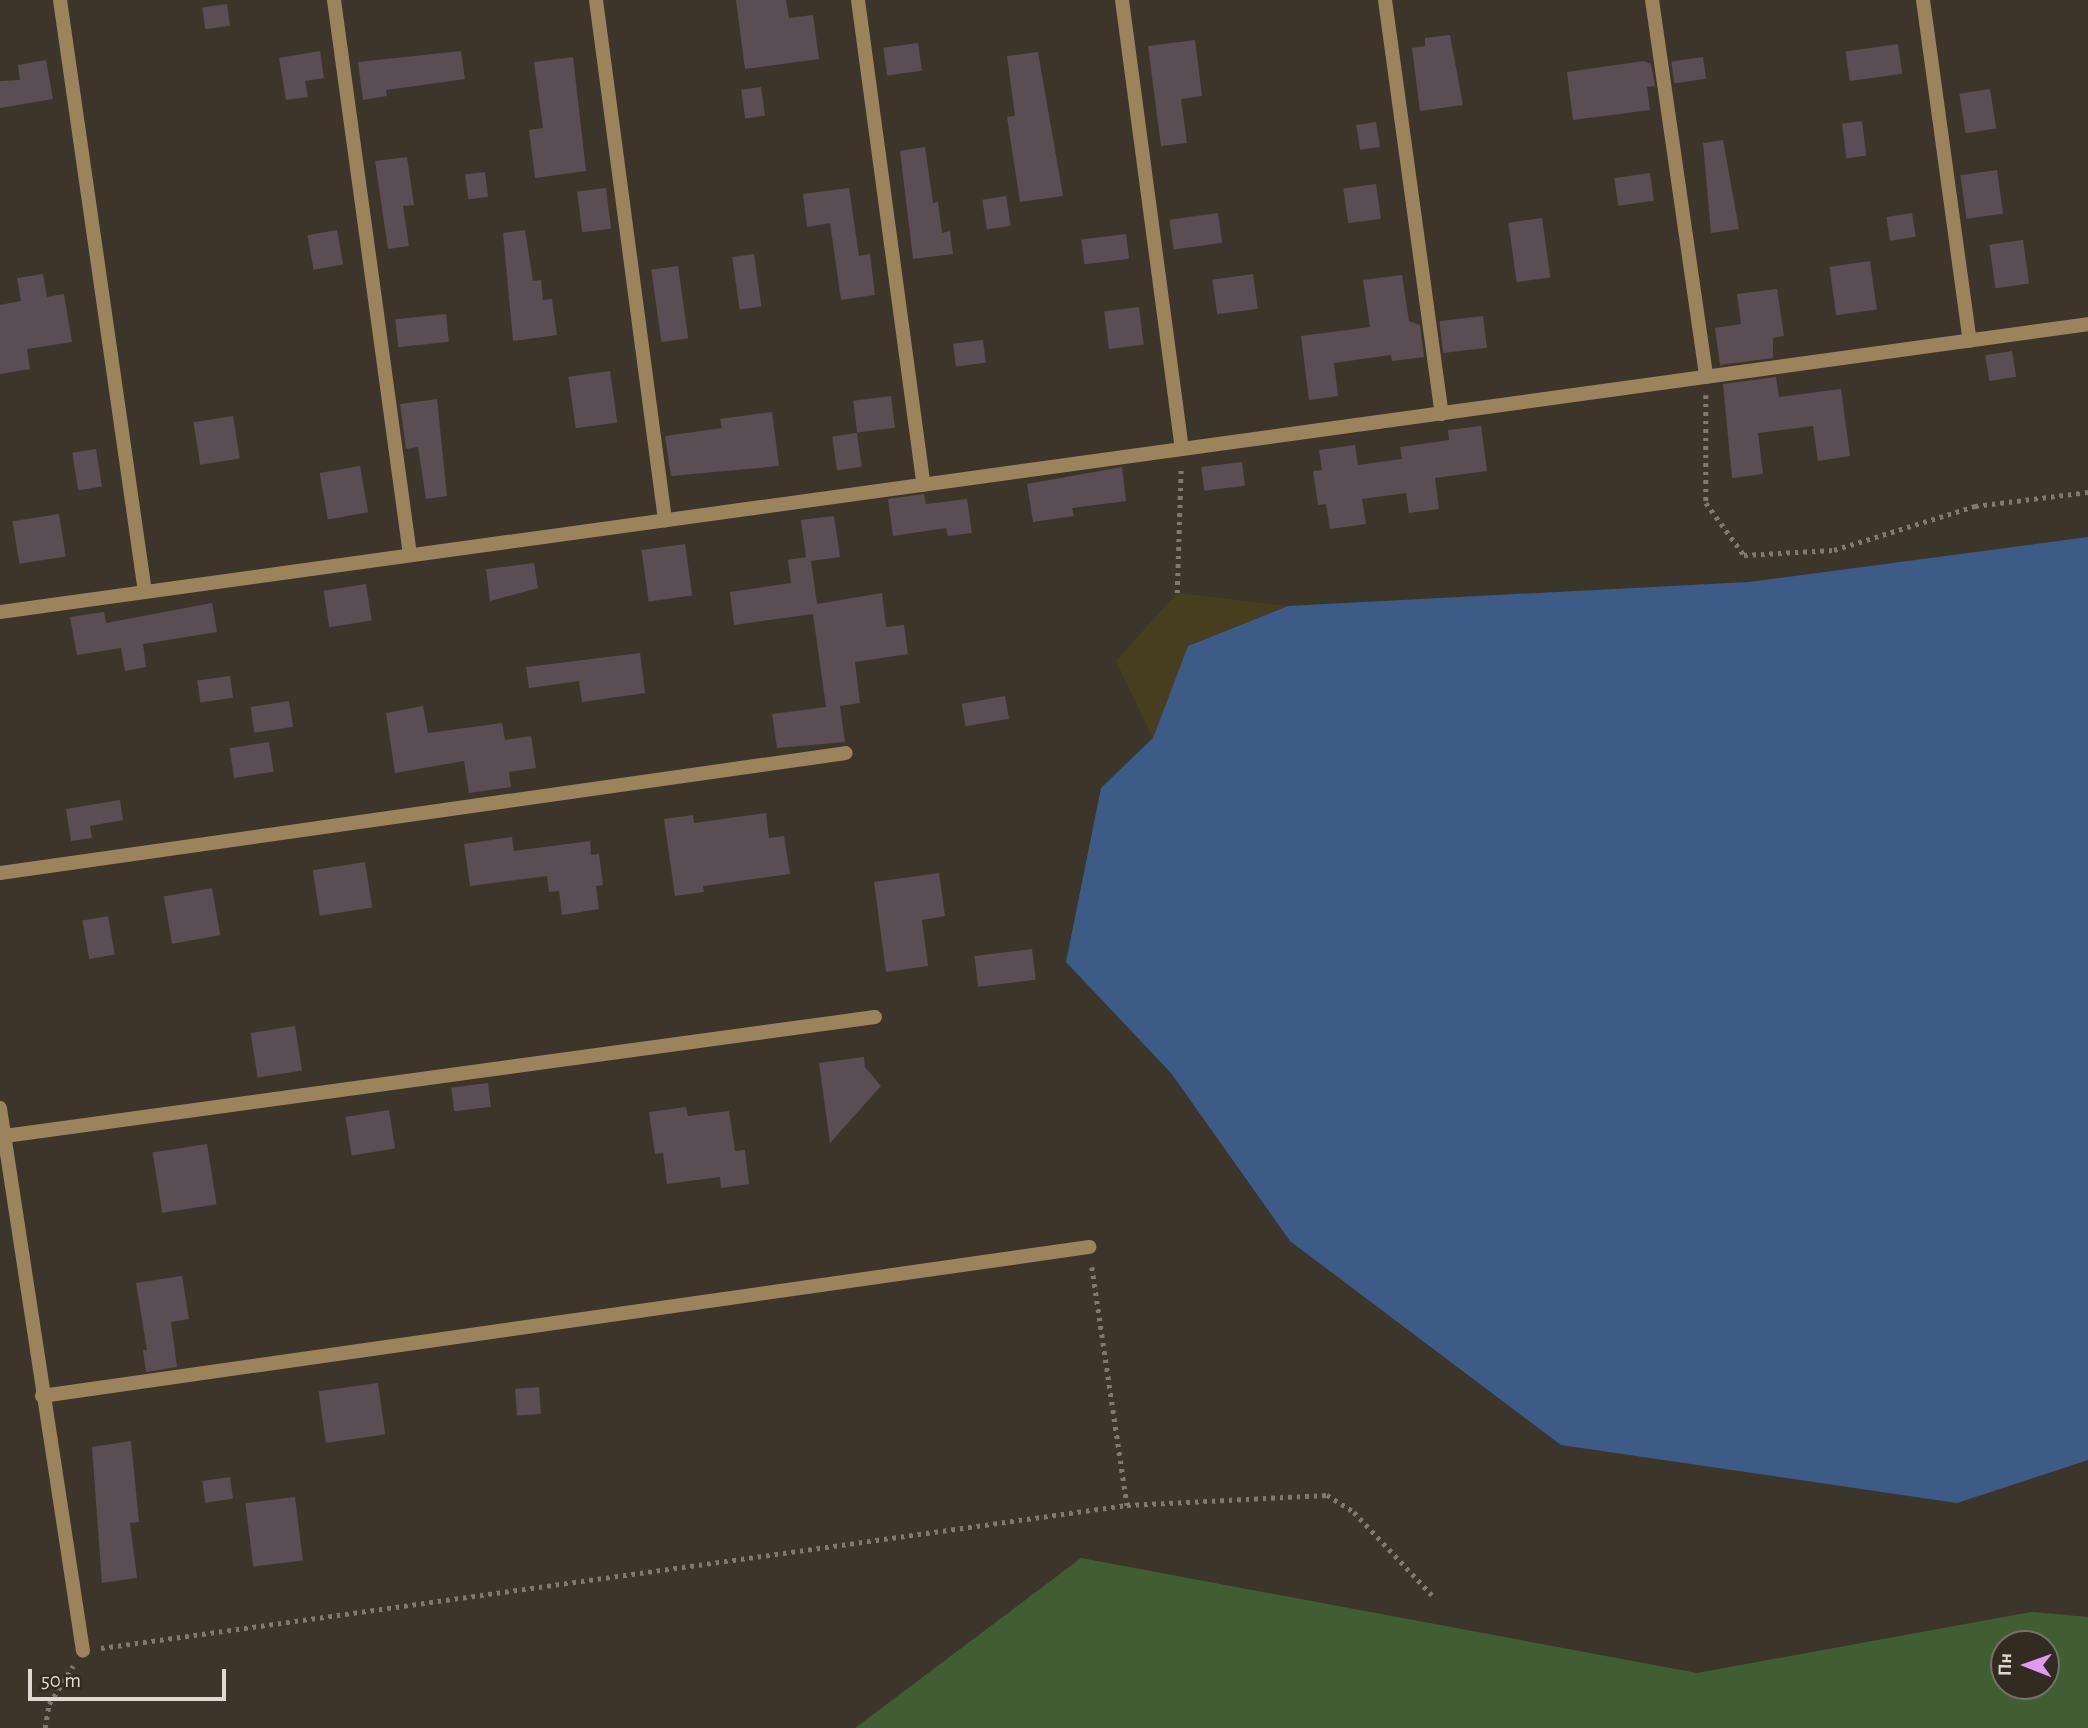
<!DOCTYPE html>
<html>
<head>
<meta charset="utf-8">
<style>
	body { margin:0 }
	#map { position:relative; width:2088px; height:1728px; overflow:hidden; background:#3c362a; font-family:"Alegreya Sans",sans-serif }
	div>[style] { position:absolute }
	.green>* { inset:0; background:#415d32 }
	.sand>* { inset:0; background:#473e1e }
	.water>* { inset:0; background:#3c5c87 }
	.building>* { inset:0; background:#5a4d54; transform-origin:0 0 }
	.path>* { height:4.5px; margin-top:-2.25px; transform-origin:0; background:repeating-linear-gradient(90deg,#7f7a6f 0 3.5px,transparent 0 8.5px) }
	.minor>* { height:14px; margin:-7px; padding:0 7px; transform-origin:7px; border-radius:7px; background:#9b845b }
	span { translate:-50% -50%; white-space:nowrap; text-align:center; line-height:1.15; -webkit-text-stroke:6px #322c20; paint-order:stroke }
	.north { position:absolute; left:1990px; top:1630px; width:70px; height:70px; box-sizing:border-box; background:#322c20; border:2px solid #777267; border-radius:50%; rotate:271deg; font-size:19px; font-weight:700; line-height:28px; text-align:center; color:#dedad2 }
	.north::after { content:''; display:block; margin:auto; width:24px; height:32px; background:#dd99f3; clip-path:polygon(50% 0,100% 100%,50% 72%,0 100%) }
	.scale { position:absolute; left:28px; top:1669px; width:198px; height:32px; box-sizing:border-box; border:4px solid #dedad2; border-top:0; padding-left:9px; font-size:21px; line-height:24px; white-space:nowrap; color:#dedad2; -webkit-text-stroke:5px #322c20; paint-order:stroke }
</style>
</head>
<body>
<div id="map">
	<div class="green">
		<div style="clip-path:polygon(evenodd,1081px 1558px,1697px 1673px,2031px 1612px,2088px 1617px,2088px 1728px,855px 1728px,1081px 1558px,2004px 1644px,2046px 1644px,2046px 1686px,2004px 1686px,2004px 1644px)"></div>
	</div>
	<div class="sand">
		<div style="clip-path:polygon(1177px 593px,1288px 606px,1188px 646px,1153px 738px,1116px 661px)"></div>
	</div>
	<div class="water">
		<div style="clip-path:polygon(2088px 537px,2088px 1460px,1957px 1503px,1561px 1445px,1290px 1241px,1171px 1073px,1066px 962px,1101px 788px,1153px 738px,1188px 646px,1288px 606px,1749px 582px)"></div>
	</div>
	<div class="building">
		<div style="clip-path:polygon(736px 0,786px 0,789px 18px,813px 15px,819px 59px,745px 69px)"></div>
		<div style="left:227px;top:4px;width:22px;height:25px;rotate:82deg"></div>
		<div style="clip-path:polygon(1450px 35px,1463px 105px,1420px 111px,1412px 48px,1425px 46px,1425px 38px)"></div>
		<div style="clip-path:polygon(1195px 40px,1202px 96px,1181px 99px,1187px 143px,1161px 146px,1148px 46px)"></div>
		<div style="left:918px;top:43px;width:28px;height:35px;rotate:82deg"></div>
		<div style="left:1898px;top:44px;width:30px;height:53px;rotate:82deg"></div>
		<div style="clip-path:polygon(320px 51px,324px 78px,305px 81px,308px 97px,286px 100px,279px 58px)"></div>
		<div style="clip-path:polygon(461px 51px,465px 79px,386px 90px,387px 96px,363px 100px,358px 62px)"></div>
		<div style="clip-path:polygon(1038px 52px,1063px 196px,1020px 202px,1007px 117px,1015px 116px,1007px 56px)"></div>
		<div style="clip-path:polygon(573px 57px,586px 171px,535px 178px,529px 130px,543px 128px,534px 62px)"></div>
		<div style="left:1703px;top:57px;width:22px;height:32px;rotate:82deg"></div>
		<div style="clip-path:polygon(46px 60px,53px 99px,0 108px,0 81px,20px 80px,18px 65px)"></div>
		<div style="clip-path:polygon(1644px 61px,1651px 64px,1655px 86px,1647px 87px,1650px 110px,1573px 120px,1567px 72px)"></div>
		<div style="left:761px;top:87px;width:29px;height:20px;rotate:82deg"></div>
		<div style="left:1990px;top:89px;width:40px;height:31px;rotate:81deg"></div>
		<div style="left:1862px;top:121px;width:35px;height:20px;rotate:83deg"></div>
		<div style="left:1376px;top:122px;width:25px;height:20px;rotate:81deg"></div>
		<div style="clip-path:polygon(1723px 140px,1739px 229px,1711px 233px,1703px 143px)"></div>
		<div style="clip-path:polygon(925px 147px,933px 203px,938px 202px,942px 233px,950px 231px,953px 254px,913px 259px,900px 151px)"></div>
		<div style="clip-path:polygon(407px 157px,414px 205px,403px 206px,409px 246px,388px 249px,375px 161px)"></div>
		<div style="left:1997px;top:170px;width:44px;height:37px;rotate:82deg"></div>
		<div style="left:485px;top:172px;width:25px;height:20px;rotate:83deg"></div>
		<div style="left:1650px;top:173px;width:28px;height:36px;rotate:82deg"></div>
		<div style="left:1376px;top:184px;width:35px;height:33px;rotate:82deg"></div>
		<div style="left:606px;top:188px;width:41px;height:29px;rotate:83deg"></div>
		<div style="clip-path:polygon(849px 188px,859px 256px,870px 254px,875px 295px,841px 300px,830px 223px,807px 227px,803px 194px)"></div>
		<div style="left:1006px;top:196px;width:30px;height:24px;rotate:81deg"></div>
		<div style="left:1218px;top:213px;width:30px;height:49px;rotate:82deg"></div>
		<div style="left:1912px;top:213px;width:24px;height:26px;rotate:81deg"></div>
		<div style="left:1542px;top:218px;width:60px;height:34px;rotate:82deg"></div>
		<div style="left:337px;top:230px;width:35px;height:30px;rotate:80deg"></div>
		<div style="clip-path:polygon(525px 230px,533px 281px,541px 280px,543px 300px,552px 299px,557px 335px,513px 341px,503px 233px)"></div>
		<div style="left:1126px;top:234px;width:25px;height:45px;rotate:83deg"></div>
		<div style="left:2023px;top:240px;width:44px;height:34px;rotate:82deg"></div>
		<div style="left:754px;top:254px;width:53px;height:22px;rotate:82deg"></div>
		<div style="left:1870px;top:261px;width:49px;height:41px;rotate:82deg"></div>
		<div style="left:678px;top:266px;width:73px;height:27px;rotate:82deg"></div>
		<div style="clip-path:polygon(43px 274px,47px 297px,64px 294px,72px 342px,27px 349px,30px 369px,0 374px,0 305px,21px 301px,17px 278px)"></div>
		<div style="left:1253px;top:274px;width:35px;height:41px;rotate:82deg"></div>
		<div style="clip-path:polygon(1402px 275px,1409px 321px,1420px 325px,1424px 357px,1392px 361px,1391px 355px,1334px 363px,1338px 396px,1309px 400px,1301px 336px,1370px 327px,1363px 280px)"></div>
		<div style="clip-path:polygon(1777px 289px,1784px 336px,1773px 338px,1773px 358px,1720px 365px,1715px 328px,1741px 324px,1737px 294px)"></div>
		<div style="left:1139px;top:307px;width:38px;height:35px;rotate:83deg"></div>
		<div style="left:446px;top:314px;width:28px;height:51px;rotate:84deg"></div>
		<div style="left:1483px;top:316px;width:32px;height:44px;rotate:83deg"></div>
		<div style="left:983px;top:340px;width:23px;height:30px;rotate:83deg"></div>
		<div style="left:2012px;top:351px;width:26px;height:27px;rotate:81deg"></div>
		<div style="left:610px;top:371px;width:52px;height:42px;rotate:82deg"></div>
		<div style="clip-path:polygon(1776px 377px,1779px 397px,1841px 389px,1850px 456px,1818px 461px,1813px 426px,1758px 433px,1763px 474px,1732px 478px,1723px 384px)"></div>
		<div style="left:891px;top:396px;width:32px;height:38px;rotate:83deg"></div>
		<div style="clip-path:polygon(437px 399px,447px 496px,426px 499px,418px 447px,406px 449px,400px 404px)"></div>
		<div style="clip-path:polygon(772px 412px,779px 466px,671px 476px,665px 436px,722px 428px,720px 419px)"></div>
		<div style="left:233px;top:416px;width:43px;height:40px;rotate:81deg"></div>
		<div style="clip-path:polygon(1481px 426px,1487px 471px,1435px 478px,1439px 509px,1409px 513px,1406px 493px,1362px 499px,1366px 524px,1330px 529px,1326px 504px,1318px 505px,1313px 471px,1322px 470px,1319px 450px,1355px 445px,1358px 465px,1402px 459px,1400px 447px,1449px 440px,1448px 430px)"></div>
		<div style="left:857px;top:433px;width:34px;height:25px;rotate:82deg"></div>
		<div style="left:96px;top:449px;width:38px;height:24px;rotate:81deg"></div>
		<div style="left:1242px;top:462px;width:24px;height:41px;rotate:83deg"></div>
		<div style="left:360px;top:466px;width:47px;height:41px;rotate:80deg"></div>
		<div style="clip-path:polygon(1122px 467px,1126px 501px,1072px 508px,1074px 516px,1033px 522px,1027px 484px)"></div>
		<div style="clip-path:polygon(924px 494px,926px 504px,967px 499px,972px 533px,948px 536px,946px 528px,893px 536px,888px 499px)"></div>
		<div style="left:59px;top:514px;width:43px;height:47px;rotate:81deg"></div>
		<div style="clip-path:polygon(834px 516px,840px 557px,811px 561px,817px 604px,882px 593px,886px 627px,904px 625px,908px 654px,855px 662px,860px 703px,840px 706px,845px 742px,777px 748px,772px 714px,826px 707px,813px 614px,734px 625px,730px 592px,791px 583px,788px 560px,806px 557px,801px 520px)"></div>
		<div style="left:685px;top:544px;width:52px;height:44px;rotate:82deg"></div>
		<div style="clip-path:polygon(534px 563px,538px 588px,490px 601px,486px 569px)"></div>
		<div style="left:366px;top:584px;width:37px;height:43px;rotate:81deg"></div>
		<div style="clip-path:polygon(212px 603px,217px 632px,143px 644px,146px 667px,125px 671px,121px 648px,77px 655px,70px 617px,104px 612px,106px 623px)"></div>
		<div style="clip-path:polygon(640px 653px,645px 693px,582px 702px,579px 681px,529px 688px,526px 667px)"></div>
		<div style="left:230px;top:676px;width:22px;height:33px;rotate:82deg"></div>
		<div style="left:1005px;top:696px;width:23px;height:44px;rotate:80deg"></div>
		<div style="left:289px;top:701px;width:26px;height:39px;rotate:81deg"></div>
		<div style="clip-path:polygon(423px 706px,428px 733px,502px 723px,505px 740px,531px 736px,536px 768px,509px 772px,511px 787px,469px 793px,464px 761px,395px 773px,386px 713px)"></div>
		<div style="left:269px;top:742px;width:30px;height:40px;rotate:81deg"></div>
		<div style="clip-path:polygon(120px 800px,123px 820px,90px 826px,92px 838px,71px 841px,66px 809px)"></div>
		<div style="clip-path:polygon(766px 813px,769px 838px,784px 836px,790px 874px,703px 886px,704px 892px,675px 896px,664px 819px,693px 815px,694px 823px)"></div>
		<div style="clip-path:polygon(512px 837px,514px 851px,590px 841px,591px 855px,599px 854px,603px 885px,596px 886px,599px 909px,562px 915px,559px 891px,549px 892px,547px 876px,470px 886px,464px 844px)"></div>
		<div style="left:365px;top:862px;width:46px;height:53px;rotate:81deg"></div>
		<div style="clip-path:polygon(939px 873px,945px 916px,922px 920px,928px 966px,886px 972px,874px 882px)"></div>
		<div style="left:212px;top:888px;width:48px;height:49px;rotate:80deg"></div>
		<div style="left:108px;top:916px;width:39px;height:26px;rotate:80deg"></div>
		<div style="left:1032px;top:949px;width:31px;height:58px;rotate:83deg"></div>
		<div style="left:295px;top:1026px;width:45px;height:45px;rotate:81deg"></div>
		<div style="clip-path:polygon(864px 1057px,865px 1067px,881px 1086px,830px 1143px,819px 1063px)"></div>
		<div style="left:488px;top:1083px;width:24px;height:37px;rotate:83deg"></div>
		<div style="clip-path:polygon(686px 1107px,688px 1116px,729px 1111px,735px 1151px,745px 1150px,749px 1184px,721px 1188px,720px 1177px,667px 1184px,663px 1153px,655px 1154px,649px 1112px)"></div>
		<div style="left:389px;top:1110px;width:39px;height:44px;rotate:81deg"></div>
		<div style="left:207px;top:1144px;width:61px;height:55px;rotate:81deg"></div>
		<div style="clip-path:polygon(182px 1276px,189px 1319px,171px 1322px,177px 1367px,146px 1372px,143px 1350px,147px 1350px,136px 1283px)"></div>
		<div style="left:378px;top:1383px;width:52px;height:60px;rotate:82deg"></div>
		<div style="left:539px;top:1387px;width:27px;height:24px;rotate:86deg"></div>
		<div style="clip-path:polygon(131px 1441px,139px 1522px,130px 1523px,137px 1578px,102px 1583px,92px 1447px)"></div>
		<div style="left:230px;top:1477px;width:22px;height:28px;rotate:82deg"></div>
		<div style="left:295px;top:1497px;width:64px;height:50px;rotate:83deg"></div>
	</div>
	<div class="path">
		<div style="left:1706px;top:395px;width:108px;rotate:90deg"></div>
		<div style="left:1706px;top:503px;width:64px;rotate:53.8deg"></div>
		<div style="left:1744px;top:555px;width:90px;rotate:-3.2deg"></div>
		<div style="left:1834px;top:550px;width:148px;rotate:-17.3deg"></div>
		<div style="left:1975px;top:506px;width:114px;rotate:-7.1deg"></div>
		<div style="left:1177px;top:593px;width:125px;rotate:-88.2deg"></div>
		<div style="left:1092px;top:1267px;width:241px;rotate:81.6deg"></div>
		<div style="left:101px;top:1648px;width:1036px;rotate:-7.93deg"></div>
		<div style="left:1127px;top:1505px;width:200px;rotate:-2.9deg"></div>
		<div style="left:1327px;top:1495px;width:32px;rotate:32deg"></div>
		<div style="left:1354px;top:1512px;width:114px;rotate:46.8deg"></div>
		<div style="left:45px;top:1728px;width:24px;rotate:-81deg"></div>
		<div style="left:49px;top:1704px;width:45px;rotate:-57.7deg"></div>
	</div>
	<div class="minor">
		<div style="left:60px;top:0;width:598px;rotate:81.83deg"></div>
		<div style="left:334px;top:0;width:560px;rotate:82.2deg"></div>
		<div style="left:596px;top:0;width:525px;rotate:82.44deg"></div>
		<div style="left:858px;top:0;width:489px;rotate:82.3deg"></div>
		<div style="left:1122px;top:0;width:453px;rotate:82.4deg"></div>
		<div style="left:1385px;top:0;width:418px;rotate:82.2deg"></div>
		<div style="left:1652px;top:0;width:381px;rotate:81.8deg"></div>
		<div style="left:1923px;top:0;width:344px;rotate:82.2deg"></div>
		<div style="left:0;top:612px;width:2108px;rotate:-7.85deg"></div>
		<div style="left:0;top:873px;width:854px;rotate:-8.07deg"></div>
		<div style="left:0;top:1108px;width:549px;rotate:81.31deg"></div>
		<div style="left:5px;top:1136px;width:878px;rotate:-7.79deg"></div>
		<div style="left:42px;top:1396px;width:1058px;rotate:-8.1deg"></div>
	</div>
	<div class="north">Пн</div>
	<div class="scale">50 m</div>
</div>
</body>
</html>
